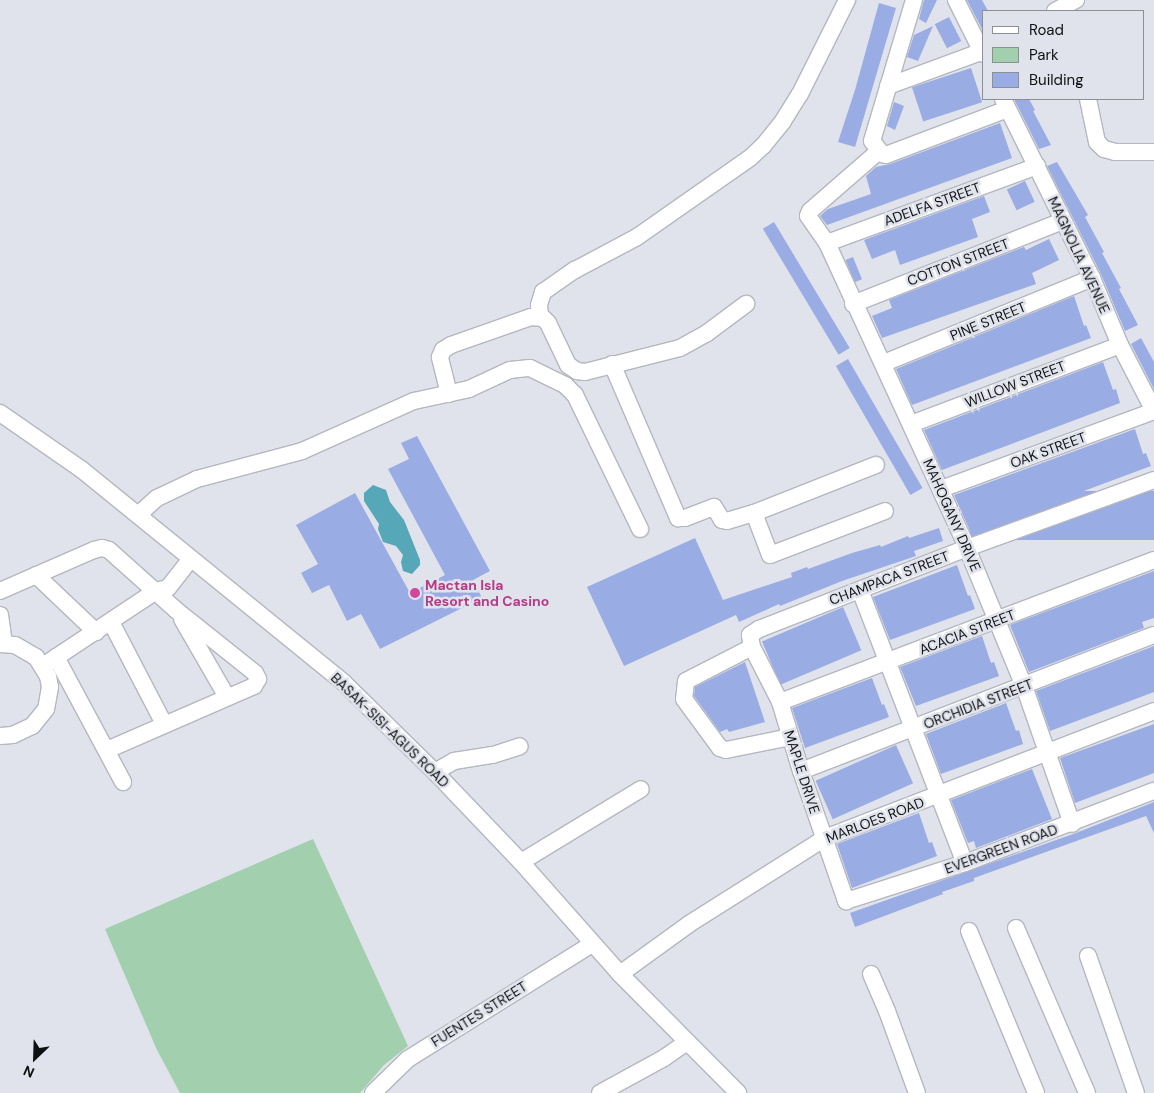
<!DOCTYPE html>
<html>
<head>
<meta charset="utf-8">
<style>
	body { margin:0 }
	#map { position:relative; width:1154px; height:1093px; overflow:hidden; background:#e0e3eb; font-family:"DM Sans",sans-serif }
	div>[style] { position:absolute }
	.green>* { inset:0; background:#a2cfae }
	.water>* { inset:0; background:#56a7b7 }
	.building>* { inset:0; background:#99ace3; transform-origin:0 0 }
	.roads { filter:drop-shadow(1px 0 #b4b7bf) drop-shadow(-1px 0 #b4b7bf) drop-shadow(0 1px #b4b7bf) drop-shadow(0 -1px #b4b7bf) }
	.minor>* { height:16px; margin:-8px; padding:0 8px; transform-origin:8px; border-radius:8px; background:#fff }
	.dots>* { width:14px; height:14px; translate:-50% -50%; box-sizing:border-box; border:2px solid #e0e3eb; border-radius:50% }
	span { translate:-50% -50%; white-space:nowrap; text-align:center; line-height:1.15; -webkit-text-stroke:5px #e0e3eb; paint-order:stroke }
	.street-label { font-size:14px; color:#0f1012 }
	.hotel-label { font-size:14px; color:#b23c85; font-weight:700 }
	.left { translate:0 -50%; text-align:left }
	.legend { position:absolute; left:982px; top:10px; width:162px; height:90px; box-sizing:border-box; background:#e0e3eb; border:1px solid #8c8f94; margin:0; padding:6px 9px; list-style:none; font-size:15px; color:#0f1012 }
	.legend li { display:flex; align-items:center; gap:10px; height:25px }
	.legend b { width:25px; border:1px solid #8c8f94 }
	.north { position:absolute; left:10px; top:1033px; width:50px; height:50px; -webkit-text-stroke:4px #e0e3eb; paint-order:stroke; rotate:204deg; font-size:14px; font-weight:700; line-height:20px; text-align:center; color:#0f1012 }
	.north::after { content:''; display:block; margin:auto; width:18px; height:22px; background:#0f1012; clip-path:polygon(50% 0,100% 100%,50% 72%,0 100%) }
</style>
</head>
<body>
<div id="map">
	<div class="green">
		<div style="clip-path:polygon(313px 839px,408px 1046px,384px 1065px,360px 1093px,180px 1093px,157px 1050px,105px 929px)"></div>
	</div>
	<div class="water">
		<div style="clip-path:polygon(373px 485px,386px 490px,390px 502px,404px 520px,420px 560px,420px 565px,412px 574px,403px 571px,401px 562px,403px 555px,396px 546px,383px 542px,378px 529px,379px 524px,364px 501px,364px 493px)"></div>
	</div>
	<div class="building">
		<div style="clip-path:polygon(924px 0,937px 0,926px 23px,919px 19px)"></div>
		<div style="clip-path:polygon(967px 0,982px 0,988px 11px,983px 11px,983px 31px)"></div>
		<div style="clip-path:polygon(879px 3px,896px 8px,855px 147px,838px 142px,855px 90px)"></div>
		<div style="left:949px;top:17px;width:27px;height:16px;rotate:63deg"></div>
		<div style="clip-path:polygon(933px 26px,918px 61px,907px 57px,914px 35px)"></div>
		<div style="left:971px;top:68px;width:36px;height:62px;rotate:72deg"></div>
		<div style="clip-path:polygon(1014px 99px,1029px 99px,1035px 110px,1033px 111px,1051px 145px,1039px 149px)"></div>
		<div style="clip-path:polygon(894px 102px,904px 106px,895px 130px,887px 126px)"></div>
		<div style="clip-path:polygon(1000px 123px,1012px 158px,827px 225px,820px 216px,828px 209px,871px 194px,866px 176px,876px 167px,890px 164px)"></div>
		<div style="clip-path:polygon(1057px 162px,1088px 215px,1085px 217px,1104px 252px,1102px 253px,1121px 288px,1119px 289px,1138px 325px,1125px 331px,1101px 274px,1047px 166px)"></div>
		<div style="left:1025px;top:181px;width:23px;height:20px;rotate:65deg"></div>
		<div style="clip-path:polygon(984px 196px,990px 212px,972px 219px,978px 237px,900px 265px,895px 250px,872px 259px,864px 240px)"></div>
		<div style="left:774px;top:222px;width:147px;height:13px;rotate:59deg"></div>
		<div style="clip-path:polygon(1049px 239px,1059px 260px,1032px 273px,1036px 284px,882px 338px,872px 316px,892px 308px,889px 300px,1021px 248px,1024px 247px,1026px 250px)"></div>
		<div style="left:853px;top:257px;width:24px;height:8px;rotate:68deg"></div>
		<div style="clip-path:polygon(1074px 296px,1084px 326px,1086px 325px,1091px 338px,912px 405px,896px 369px)"></div>
		<div style="clip-path:polygon(1141px 338px,1154px 362px,1154px 389px,1131px 344px)"></div>
		<div style="left:848px;top:359px;width:149px;height:14px;rotate:60deg"></div>
		<div style="clip-path:polygon(1103px 362px,1113px 390px,1116px 389px,1120px 403px,942px 470px,924px 430px)"></div>
		<div style="clip-path:polygon(1135px 429px,1143px 454px,1146px 453px,1151px 466px,971px 533px,954px 495px)"></div>
		<div style="clip-path:polygon(417px 436px,490px 571px,473px 580px,482px 598px,380px 649px,361px 614px,347px 621px,329px 585px,312px 593px,301px 573px,318px 564px,296px 525px,355px 493px,410px 593px,445px 575px,388px 469px,409px 459px,401px 443px)"></div>
		<div style="left:1154px;top:491px;width:49px;height:184px;rotate:90deg"></div>
		<div style="clip-path:polygon(939px 528px,943px 541px,914px 551px,916px 556px,842px 581px,780px 606px,779px 604px,739px 622px,736px 615px,624px 666px,587px 587px,695px 538px,723px 600px,792px 577px,791px 573px,807px 567px,808px 569px,852px 553px,880px 545px,881px 547px,908px 536px,909px 538px)"></div>
		<div style="clip-path:polygon(957px 565px,968px 596px,970px 595px,975px 609px,890px 640px,873px 597px)"></div>
		<div style="clip-path:polygon(1154px 571px,1154px 618px,1142px 622px,1144px 628px,1029px 672px,1010px 625px)"></div>
		<div style="left:843px;top:607px;width:47px;height:88px;rotate:67deg"></div>
		<div style="clip-path:polygon(982px 636px,991px 663px,994px 662px,999px 676px,916px 706px,900px 667px)"></div>
		<div style="clip-path:polygon(1154px 646px,1154px 692px,1050px 731px,1036px 691px)"></div>
		<div style="clip-path:polygon(745px 662px,765px 722px,729px 732px,727px 729px,720px 732px,694px 696px,695px 687px)"></div>
		<div style="clip-path:polygon(872px 678px,882px 705px,884px 704px,889px 717px,805px 748px,792px 708px)"></div>
		<div style="clip-path:polygon(1006px 703px,1016px 731px,1019px 730px,1023px 744px,941px 774px,926px 734px)"></div>
		<div style="clip-path:polygon(1154px 724px,1154px 773px,1075px 803px,1060px 758px)"></div>
		<div style="left:896px;top:745px;width:42px;height:88px;rotate:66deg"></div>
		<div style="clip-path:polygon(1032px 769px,1052px 819px,976px 848px,974px 841px,968px 843px,951px 800px)"></div>
		<div style="clip-path:polygon(1154px 802px,1154px 833px,1146px 816px,974px 878px,974px 881px,942px 892px,943px 894px,855px 927px,850px 913px,1076px 833px)"></div>
		<div style="clip-path:polygon(919px 813px,929px 843px,932px 842px,937px 856px,852px 888px,837px 844px)"></div>
	</div>
	<div class="roads">
		<div class="minor">
			<div style="left:914px;top:0;width:147px;rotate:106.6deg"></div>
			<div style="left:872px;top:141px;width:16px;rotate:52deg"></div>
			<div style="left:882px;top:154px;width:4px;rotate:14deg"></div>
			<div style="left:886px;top:155px;width:130px;rotate:-20.7deg"></div>
			<div style="left:956px;top:0;width:60px;rotate:63.4deg"></div>
			<div style="left:1055px;top:11px;width:24px;rotate:-28deg"></div>
			<div style="left:888px;top:86px;width:101px;rotate:-20.2deg"></div>
			<div style="left:1003px;top:99px;width:200px;rotate:63.6deg"></div>
			<div style="left:1092px;top:278px;width:73px;rotate:67.3deg"></div>
			<div style="left:1120px;top:345px;width:74px;rotate:62.7deg"></div>
			<div style="left:1088px;top:99px;width:44px;rotate:78.2deg"></div>
			<div style="left:1097px;top:142px;width:10px;rotate:45deg"></div>
			<div style="left:1104px;top:149px;width:11px;rotate:15deg"></div>
			<div style="left:1115px;top:152px;width:39px"></div>
			<div style="left:879px;top:151px;width:91px;rotate:139deg"></div>
			<div style="left:810px;top:211px;width:5px;rotate:112deg"></div>
			<div style="left:808px;top:216px;width:33px;rotate:55deg"></div>
			<div style="left:827px;top:243px;width:336px;rotate:65.3deg"></div>
			<div style="left:967px;top:548px;width:149px;rotate:67.6deg"></div>
			<div style="left:1024px;top:686px;width:146px;rotate:70.8deg"></div>
			<div style="left:827px;top:243px;width:224px;rotate:-20.1deg"></div>
			<div style="left:853px;top:304px;width:226px;rotate:-21.6deg"></div>
			<div style="left:540px;top:317px;width:12px;rotate:-95deg"></div>
			<div style="left:539px;top:305px;width:14px;rotate:-73deg"></div>
			<div style="left:543px;top:292px;width:39px;rotate:-35deg"></div>
			<div style="left:575px;top:270px;width:70px;rotate:-28deg"></div>
			<div style="left:637px;top:237px;width:138px;rotate:-35deg"></div>
			<div style="left:750px;top:158px;width:18px;rotate:-43deg"></div>
			<div style="left:763px;top:146px;width:32px;rotate:-51deg"></div>
			<div style="left:783px;top:121px;width:32px;rotate:-58deg"></div>
			<div style="left:800px;top:94px;width:105px;rotate:-63.4deg"></div>
			<div style="left:884px;top:363px;width:225px;rotate:-22.2deg"></div>
			<div style="left:612px;top:364px;width:168px;rotate:66.8deg"></div>
			<div style="left:678px;top:518px;width:7px"></div>
			<div style="left:685px;top:518px;width:31px;rotate:-21deg"></div>
			<div style="left:714px;top:507px;width:15px;rotate:58deg"></div>
			<div style="left:722px;top:520px;width:5px;rotate:11deg"></div>
			<div style="left:727px;top:521px;width:28px;rotate:-17deg"></div>
			<div style="left:754px;top:513px;width:131px;rotate:-21.5deg"></div>
			<div style="left:449px;top:394px;width:38px;rotate:-104deg"></div>
			<div style="left:440px;top:357px;width:8px;rotate:-67deg"></div>
			<div style="left:443px;top:350px;width:9px;rotate:-32deg"></div>
			<div style="left:451px;top:345px;width:85px;rotate:-19.3deg"></div>
			<div style="left:531px;top:317px;width:12px;rotate:5deg"></div>
			<div style="left:543px;top:318px;width:7px;rotate:45deg"></div>
			<div style="left:548px;top:323px;width:47px;rotate:64.5deg"></div>
			<div style="left:568px;top:365px;width:11px;rotate:34deg"></div>
			<div style="left:577px;top:371px;width:8px;rotate:7deg"></div>
			<div style="left:585px;top:372px;width:98px;rotate:-14.2deg"></div>
			<div style="left:680px;top:348px;width:31px;rotate:-29deg"></div>
			<div style="left:707px;top:333px;width:49px;rotate:-36.6deg"></div>
			<div style="left:0;top:413px;width:98px;rotate:34.7deg"></div>
			<div style="left:81px;top:469px;width:339px;rotate:39.1deg"></div>
			<div style="left:344px;top:683px;width:127px;rotate:44.4deg"></div>
			<div style="left:435px;top:772px;width:124px;rotate:46.3deg"></div>
			<div style="left:521px;top:862px;width:149px;rotate:48.5deg"></div>
			<div style="left:620px;top:974px;width:168px;rotate:45.2deg"></div>
			<div style="left:911px;top:424px;width:223px;rotate:-20.7deg"></div>
			<div style="left:1154px;top:480px;width:199px;rotate:160deg"></div>
			<div style="left:967px;top:548px;width:223px;rotate:158.7deg"></div>
			<div style="left:759px;top:629px;width:11px;rotate:146deg"></div>
			<div style="left:750px;top:635px;width:12px;rotate:81deg"></div>
			<div style="left:752px;top:647px;width:62px;rotate:63deg"></div>
			<div style="left:780px;top:702px;width:72px;rotate:73.1deg"></div>
			<div style="left:801px;top:771px;width:138px;rotate:70.9deg"></div>
			<div style="left:846px;top:901px;width:125px;rotate:-17.7deg"></div>
			<div style="left:965px;top:863px;width:202px;rotate:-20.9deg"></div>
			<div style="left:941px;top:489px;width:227px;rotate:-20.1deg"></div>
			<div style="left:754px;top:513px;width:45px;rotate:69.1deg"></div>
			<div style="left:770px;top:555px;width:123px;rotate:-20.9deg"></div>
			<div style="left:138px;top:515px;width:25px;rotate:-42deg"></div>
			<div style="left:157px;top:498px;width:44px;rotate:-25.4deg"></div>
			<div style="left:197px;top:479px;width:109px;rotate:-14.9deg"></div>
			<div style="left:302px;top:451px;width:123px;rotate:-24.1deg"></div>
			<div style="left:414px;top:401px;width:56px;rotate:-12.3deg"></div>
			<div style="left:469px;top:389px;width:45px;rotate:-24.9deg"></div>
			<div style="left:510px;top:370px;width:20px;rotate:-6deg"></div>
			<div style="left:530px;top:368px;width:39px;rotate:26deg"></div>
			<div style="left:565px;top:385px;width:14px;rotate:45deg"></div>
			<div style="left:575px;top:395px;width:149px;rotate:64.1deg"></div>
			<div style="left:36px;top:575px;width:83px;rotate:43.5deg"></div>
			<div style="left:860px;top:590px;width:292px;rotate:69deg"></div>
			<div style="left:0;top:591px;width:103px;rotate:-23.6deg"></div>
			<div style="left:94px;top:550px;width:8px;rotate:-14deg"></div>
			<div style="left:102px;top:548px;width:7px;rotate:16deg"></div>
			<div style="left:109px;top:550px;width:90px;rotate:41.8deg"></div>
			<div style="left:176px;top:610px;width:101px;rotate:38.6deg"></div>
			<div style="left:255px;top:673px;width:7px;rotate:63deg"></div>
			<div style="left:258px;top:679px;width:8px;rotate:120deg"></div>
			<div style="left:254px;top:686px;width:160px;rotate:156.5deg"></div>
			<div style="left:0;top:615px;width:29px;rotate:82deg"></div>
			<div style="left:182px;top:619px;width:90px;rotate:60deg"></div>
			<div style="left:111px;top:622px;width:115px;rotate:62.5deg"></div>
			<div style="left:0;top:644px;width:15px;rotate:4deg"></div>
			<div style="left:15px;top:645px;width:24px;rotate:30deg"></div>
			<div style="left:36px;top:657px;width:22px;rotate:58deg"></div>
			<div style="left:48px;top:676px;width:11px;rotate:80deg"></div>
			<div style="left:50px;top:687px;width:22px;rotate:100deg"></div>
			<div style="left:46px;top:709px;width:22px;rotate:129deg"></div>
			<div style="left:32px;top:726px;width:21px;rotate:155deg"></div>
			<div style="left:13px;top:735px;width:13px;rotate:176deg"></div>
			<div style="left:752px;top:647px;width:74px;rotate:152.7deg"></div>
			<div style="left:686px;top:681px;width:18px;rotate:96deg"></div>
			<div style="left:684px;top:699px;width:61px;rotate:53.7deg"></div>
			<div style="left:720px;top:748px;width:6px;rotate:18deg"></div>
			<div style="left:726px;top:750px;width:65px;rotate:-11.5deg"></div>
			<div style="left:56px;top:657px;width:142px;rotate:61.8deg"></div>
			<div style="left:43px;top:666px;width:136px;rotate:-33.6deg"></div>
			<div style="left:156px;top:591px;width:12px;rotate:-14deg"></div>
			<div style="left:168px;top:588px;width:37px;rotate:-52deg"></div>
			<div style="left:780px;top:702px;width:400px;rotate:-20.8deg"></div>
			<div style="left:801px;top:771px;width:378px;rotate:-21.1deg"></div>
			<div style="left:435px;top:772px;width:22px;rotate:-30deg"></div>
			<div style="left:454px;top:761px;width:39px;rotate:-9deg"></div>
			<div style="left:493px;top:755px;width:28px;rotate:-18deg"></div>
			<div style="left:521px;top:862px;width:140px;rotate:-31.3deg"></div>
			<div style="left:1016px;top:928px;width:180px;rotate:66.7deg"></div>
			<div style="left:969px;top:931px;width:175px;rotate:67.5deg"></div>
			<div style="left:1088px;top:956px;width:145px;rotate:70.7deg"></div>
			<div style="left:620px;top:974px;width:85px;rotate:-35.9deg"></div>
			<div style="left:689px;top:924px;width:161px;rotate:-32.3deg"></div>
			<div style="left:825px;top:838px;width:353px;rotate:-21.1deg"></div>
			<div style="left:871px;top:974px;width:40px;rotate:66.6deg"></div>
			<div style="left:887px;top:1011px;width:87px;rotate:69.9deg"></div>
			<div style="left:373px;top:1093px;width:49px;rotate:-44.2deg"></div>
			<div style="left:408px;top:1059px;width:217px;rotate:-32deg"></div>
			<div style="left:600px;top:1093px;width:73px;rotate:-28.7deg"></div>
			<div style="left:664px;top:1058px;width:28px;rotate:-35deg"></div>
		</div>
	</div>
	<div class="dots">
		<div style="left:415px;top:593px;background:#d1479c"></div>
	</div>
	<div class="street-label">
		<span style="left:932px;top:204px;rotate:-20deg">ADELFA STREET</span>
		<span style="left:1079px;top:255px;rotate:65deg">MAGNOLIA AVENUE</span>
		<span style="left:958px;top:262px;rotate:-21deg">COTTON STREET</span>
		<span style="left:988px;top:321px;rotate:-22deg">PINE STREET</span>
		<span style="left:1015px;top:384px;rotate:-21deg">WILLOW STREET</span>
		<span style="left:1048px;top:450px;rotate:-20deg">OAK STREET</span>
		<span style="left:952px;top:515px;rotate:66deg">MAHOGANY DRIVE</span>
		<span style="left:889px;top:578px;rotate:-21deg">CHAMPACA STREET</span>
		<span style="left:967px;top:632px;rotate:-21deg">ACACIA STREET</span>
		<span style="left:978px;top:704px;rotate:-21deg">ORCHIDIA STREET</span>
		<span style="left:390px;top:730px;rotate:44deg">BASAK-SISI-AGUS ROAD</span>
		<span style="left:802px;top:772px;rotate:72deg">MAPLE DRIVE</span>
		<span style="left:875px;top:820px;rotate:-21deg">MARLOES ROAD</span>
		<span style="left:1001px;top:849px;rotate:-20deg">EVERGREEN ROAD</span>
		<span style="left:479px;top:1014px;rotate:-32deg">FUENTES STREET</span>
	</div>
	<div class="hotel-label">
		<span class="left" style="left:425px;top:593px">Mactan Isla<br>Resort and Casino</span>
	</div>
	<ul class="legend">
	<li><b style="height:6px;background:#fff"></b>Road</li>
	<li><b style="height:14px;background:#a2cfae"></b>Park</li>
	<li><b style="height:14px;background:#99ace3"></b>Building</li>
	</ul>
	<div class="north">N</div>
</div>
</body>
</html>
